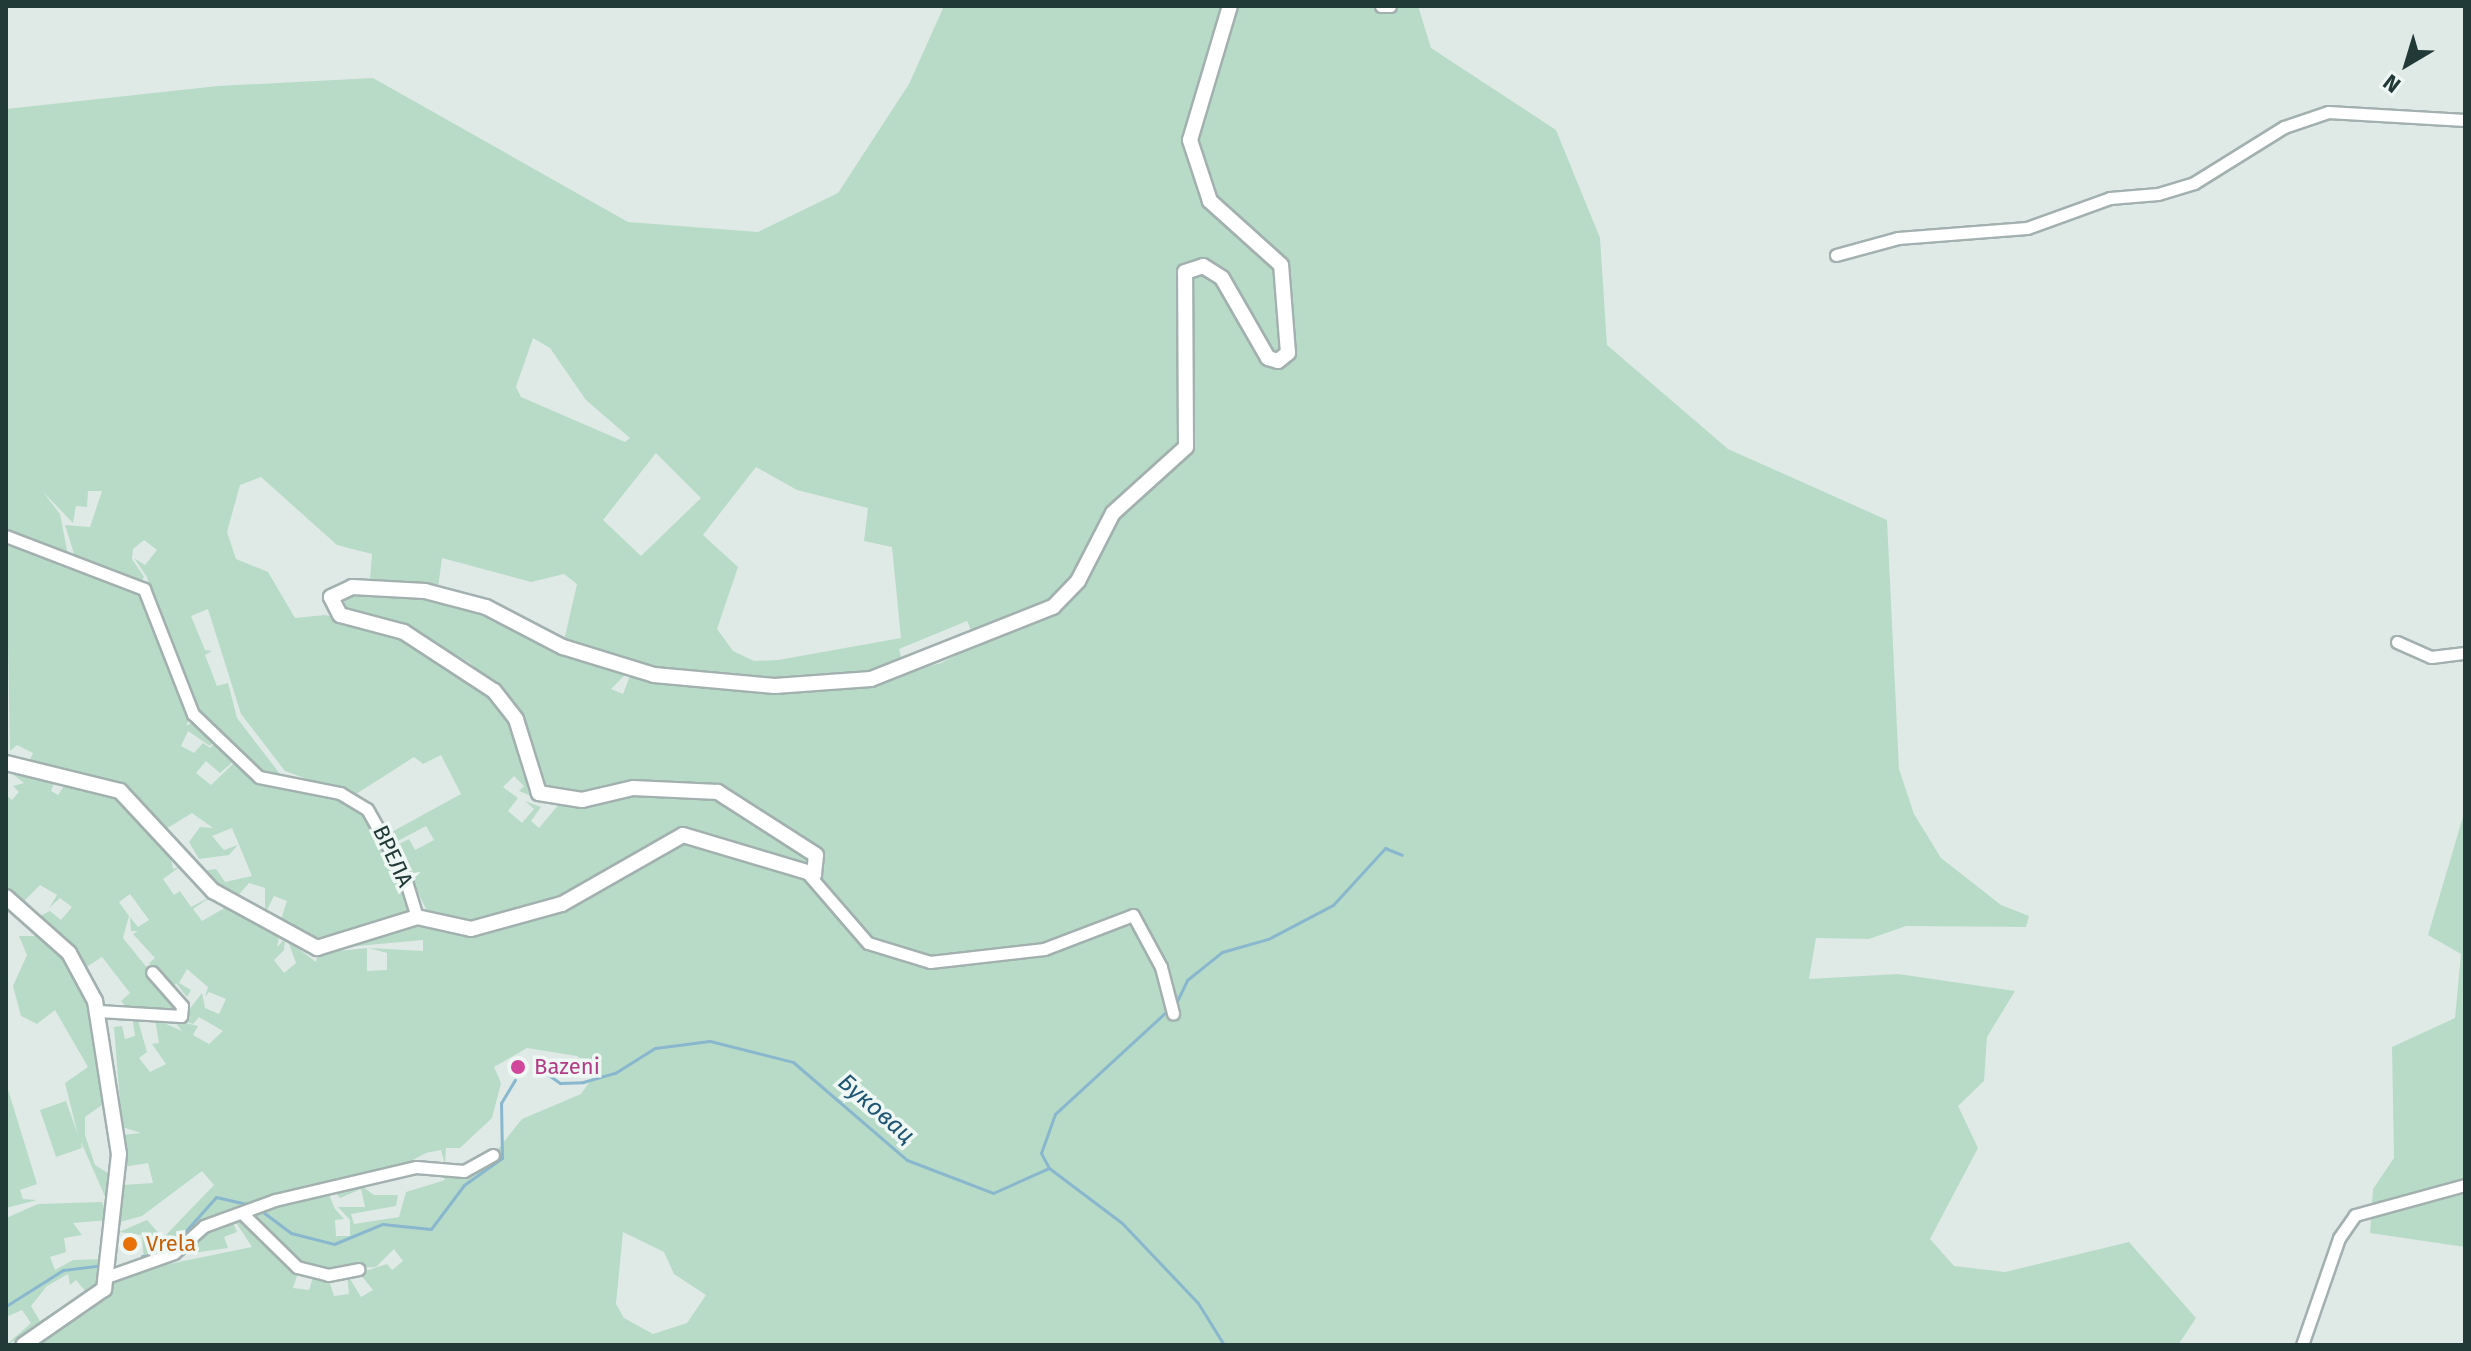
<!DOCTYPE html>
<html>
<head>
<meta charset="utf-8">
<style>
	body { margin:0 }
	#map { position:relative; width:2471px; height:1351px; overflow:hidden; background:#dfeae7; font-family:"Fira Sans",sans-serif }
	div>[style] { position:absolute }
	.green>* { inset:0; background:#b8dbc8 }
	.stream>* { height:3px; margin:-1.5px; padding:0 1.5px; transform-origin:1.5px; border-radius:1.5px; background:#88b7ce }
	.roads { filter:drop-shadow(2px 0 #a2b1af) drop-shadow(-2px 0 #a2b1af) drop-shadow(0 2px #a2b1af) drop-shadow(0 -2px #a2b1af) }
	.minor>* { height:11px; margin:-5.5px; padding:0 5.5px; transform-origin:5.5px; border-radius:5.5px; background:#fff }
	.tertiary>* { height:14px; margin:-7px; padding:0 7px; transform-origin:7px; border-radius:7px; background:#fff }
	.dots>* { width:22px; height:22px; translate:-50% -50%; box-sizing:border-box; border:4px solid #eff7f4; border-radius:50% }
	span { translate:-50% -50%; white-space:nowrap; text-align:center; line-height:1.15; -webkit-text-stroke:7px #eff7f4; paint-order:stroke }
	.street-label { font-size:22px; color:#213937 }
	.hotel-label { font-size:22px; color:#b23c85 }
	.left { translate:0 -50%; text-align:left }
	.food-label { font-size:22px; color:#c56008 }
	.water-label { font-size:24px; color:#1d5573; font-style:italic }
	.frame { position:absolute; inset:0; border:8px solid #213937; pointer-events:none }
	.north { position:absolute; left:2367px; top:24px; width:80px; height:80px; -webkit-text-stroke:6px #eff7f4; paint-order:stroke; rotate:218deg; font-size:22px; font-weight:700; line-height:32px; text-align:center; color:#213937 }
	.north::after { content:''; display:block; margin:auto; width:28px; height:36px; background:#213937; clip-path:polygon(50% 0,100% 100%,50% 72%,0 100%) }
</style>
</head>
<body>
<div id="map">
	<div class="green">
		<div style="clip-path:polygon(evenodd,944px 6px,1418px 6px,1431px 48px,1556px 130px,1600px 238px,1607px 345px,1728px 449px,1887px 520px,1899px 769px,1914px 814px,1941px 858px,2001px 905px,2029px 916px,2026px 927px,1906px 926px,1869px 939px,1816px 938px,1809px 979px,1898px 974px,2015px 991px,1987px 1037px,1984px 1081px,1958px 1106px,1978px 1148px,1930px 1239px,1954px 1266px,2005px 1272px,2129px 1242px,2196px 1318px,2178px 1345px,31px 1345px,87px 1313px,114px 1282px,135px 1271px,252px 1247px,235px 1221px,256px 1226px,299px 1270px,293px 1288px,309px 1290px,314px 1274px,328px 1277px,334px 1296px,349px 1294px,347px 1274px,361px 1297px,373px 1290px,359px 1273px,387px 1264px,392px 1270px,403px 1261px,394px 1249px,376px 1267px,316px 1270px,296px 1263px,250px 1217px,272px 1203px,328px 1192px,335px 1209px,344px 1219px,335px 1220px,336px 1236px,350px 1236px,350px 1220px,338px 1207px,365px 1207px,361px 1189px,340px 1198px,334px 1191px,356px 1182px,374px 1195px,398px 1195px,396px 1206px,351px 1214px,354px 1224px,399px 1217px,406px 1192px,445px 1180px,440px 1170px,466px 1173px,487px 1163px,522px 1119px,581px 1094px,597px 1071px,577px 1056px,527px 1048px,494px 1067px,501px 1083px,492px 1118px,460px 1148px,446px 1148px,445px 1165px,441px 1150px,426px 1153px,388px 1173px,271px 1199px,203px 1224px,174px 1251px,144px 1262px,142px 1235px,119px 1232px,147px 1220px,163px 1238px,214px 1185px,202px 1171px,142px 1216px,120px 1222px,122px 1185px,153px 1183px,148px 1163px,123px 1167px,122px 1135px,141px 1133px,122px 1127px,114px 1027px,122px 1026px,125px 1039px,135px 1036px,132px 1016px,137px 1017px,147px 1052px,139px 1058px,150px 1072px,166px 1064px,152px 1044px,159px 1043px,155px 1019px,182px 1031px,173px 1020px,198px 1026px,193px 1035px,209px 1044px,223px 1031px,199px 1017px,193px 1024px,181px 1020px,202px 993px,205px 1008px,219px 1014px,226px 999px,209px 992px,205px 997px,208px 987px,187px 969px,179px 983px,191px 990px,187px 997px,176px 983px,170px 990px,189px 1006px,168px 991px,149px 963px,155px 958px,133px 934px,138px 931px,131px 931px,130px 917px,138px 927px,149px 920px,130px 894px,119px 902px,129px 916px,123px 938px,182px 1011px,172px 1017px,128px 1009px,121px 1001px,130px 993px,102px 957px,85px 968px,40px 916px,50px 911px,61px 920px,72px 907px,60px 898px,49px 908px,57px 895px,40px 885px,24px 901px,6px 891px,6px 795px,12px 800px,19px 792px,13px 786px,24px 783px,7px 770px,56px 779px,51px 791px,58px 795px,68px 780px,126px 801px,169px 848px,173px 869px,181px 866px,163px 879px,174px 895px,180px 891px,191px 907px,212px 896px,193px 909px,202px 921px,228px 906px,280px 933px,277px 947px,285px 939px,284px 950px,274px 960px,284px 973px,296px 963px,288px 941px,316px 962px,318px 953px,367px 948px,367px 971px,387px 970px,387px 953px,369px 948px,423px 951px,423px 940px,346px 947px,397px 927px,433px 923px,395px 846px,409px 839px,415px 850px,434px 840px,426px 826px,394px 843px,388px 834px,461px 794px,441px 755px,423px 764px,414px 757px,353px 796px,285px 771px,241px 714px,208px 609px,191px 616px,205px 650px,212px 651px,205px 655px,217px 686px,228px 683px,237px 718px,280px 774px,255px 769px,193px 708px,179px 683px,147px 577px,134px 558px,145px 565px,157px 550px,144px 540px,133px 549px,132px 559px,144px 577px,141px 582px,75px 557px,65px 525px,90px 527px,102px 491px,88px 491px,87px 507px,76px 506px,73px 523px,43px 492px,60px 514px,68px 555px,6px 533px,6px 109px,218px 86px,373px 78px,628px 222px,758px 232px,838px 193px,909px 84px,944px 6px,533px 338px,550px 348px,586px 400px,630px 438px,625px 442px,521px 397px,516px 387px,533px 338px,944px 6px,656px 453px,701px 498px,641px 556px,603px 520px,656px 453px,944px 6px,756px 467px,797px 490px,868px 508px,864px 541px,892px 547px,901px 638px,778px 660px,754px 661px,733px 651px,717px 629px,738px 567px,703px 535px,756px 467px,944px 6px,261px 477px,337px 545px,372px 554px,370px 580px,438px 588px,442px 558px,531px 582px,564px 574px,577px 584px,564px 641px,658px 670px,834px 680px,903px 665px,899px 649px,967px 621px,973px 635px,999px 622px,1003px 632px,941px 663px,852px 687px,698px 686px,631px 673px,623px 694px,611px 689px,628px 672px,562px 652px,475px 608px,417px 594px,343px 597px,348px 612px,390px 621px,469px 662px,513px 703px,533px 775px,542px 789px,566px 796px,539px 828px,531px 821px,541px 807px,525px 801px,534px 809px,522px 823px,508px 811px,518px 798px,503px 787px,514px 776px,524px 786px,519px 791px,546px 802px,523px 774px,508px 714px,481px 684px,385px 631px,325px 615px,295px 618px,268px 572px,236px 559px,227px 532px,240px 485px,261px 477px,944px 6px,623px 1232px,664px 1252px,674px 1274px,706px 1295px,687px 1323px,653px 1334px,624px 1318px,616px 1304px,623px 1232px)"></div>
		<div style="clip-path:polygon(6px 539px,141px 589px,191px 715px,186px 726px,193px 722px,216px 739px,210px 746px,188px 731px,181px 746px,194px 753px,203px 743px,210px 748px,218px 740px,235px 760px,220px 773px,206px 761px,196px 773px,211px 785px,236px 761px,358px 804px,388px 848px,412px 911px,322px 943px,280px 922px,287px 901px,274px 896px,265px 914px,265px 888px,249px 883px,235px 899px,201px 871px,216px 869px,225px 882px,252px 876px,232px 828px,212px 836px,224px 850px,238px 845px,229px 855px,199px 859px,189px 842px,200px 827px,213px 828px,192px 813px,166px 829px,122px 787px,28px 764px,33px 753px,17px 745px,10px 751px)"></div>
		<div style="clip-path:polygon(2465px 810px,2465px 1247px,2370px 1233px,2373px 1189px,2394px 1158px,2392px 1047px,2455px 1018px,2461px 954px,2428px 935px)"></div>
		<div style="clip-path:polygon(19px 936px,45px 936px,68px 960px,95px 1026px,113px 1123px,112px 1166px,102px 1105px,85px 1117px,85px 1135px,95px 1165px,111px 1175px,107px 1201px,81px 1142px,82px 1148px,56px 1157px,40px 1110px,66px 1101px,78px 1135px,65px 1083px,88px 1067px,55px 1010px,37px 1024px,21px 1016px,13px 986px,27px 955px)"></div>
		<div style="clip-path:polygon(6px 1083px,37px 1184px,20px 1190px,23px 1199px,37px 1200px,6px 1208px)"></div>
		<div style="clip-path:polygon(102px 1202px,109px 1220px,73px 1223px,82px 1235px,64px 1238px,66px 1252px,50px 1257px,55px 1270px,73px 1260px,104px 1259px,100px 1287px,55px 1317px,85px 1291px,76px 1280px,70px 1285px,68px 1274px,47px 1286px,31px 1306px,40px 1321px,51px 1314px,49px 1323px,6px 1345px,31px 1323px,22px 1310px,6px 1317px,6px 1218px,38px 1204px)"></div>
		<div style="clip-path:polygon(233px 1222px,237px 1232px,224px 1237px,228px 1248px,178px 1255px,212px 1225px)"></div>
	</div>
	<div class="stream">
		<div style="left:1176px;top:1003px;width:25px;rotate:-64deg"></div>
		<div style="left:1187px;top:980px;width:45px;rotate:-38.7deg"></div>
		<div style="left:1222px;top:952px;width:48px;rotate:-15.8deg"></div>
		<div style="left:1268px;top:939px;width:73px;rotate:-27.6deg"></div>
		<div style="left:1333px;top:905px;width:77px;rotate:-47.6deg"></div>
		<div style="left:1385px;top:848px;width:18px;rotate:22deg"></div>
		<div style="left:1167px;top:1011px;width:152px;rotate:137.4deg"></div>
		<div style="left:1055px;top:1114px;width:41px;rotate:109.7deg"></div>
		<div style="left:1041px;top:1153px;width:17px;rotate:62deg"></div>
		<div style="left:1049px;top:1168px;width:91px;rotate:37deg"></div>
		<div style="left:1122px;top:1223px;width:110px;rotate:46.5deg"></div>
		<div style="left:1198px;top:1303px;width:49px;rotate:58.2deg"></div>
		<div style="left:537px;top:1067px;width:28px;rotate:35deg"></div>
		<div style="left:560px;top:1083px;width:23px;rotate:-2deg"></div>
		<div style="left:583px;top:1082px;width:33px;rotate:-16deg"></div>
		<div style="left:615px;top:1073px;width:47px;rotate:-32deg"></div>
		<div style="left:655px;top:1048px;width:55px;rotate:-7.3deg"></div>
		<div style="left:710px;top:1041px;width:86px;rotate:14.2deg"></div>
		<div style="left:793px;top:1062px;width:150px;rotate:40.7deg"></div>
		<div style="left:907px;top:1160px;width:92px;rotate:21deg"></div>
		<div style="left:993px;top:1193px;width:61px;rotate:-24.1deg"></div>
		<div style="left:259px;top:1209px;width:40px;rotate:37deg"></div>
		<div style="left:291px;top:1233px;width:44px;rotate:14.3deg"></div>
		<div style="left:334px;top:1244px;width:52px;rotate:-22.6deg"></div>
		<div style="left:382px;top:1224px;width:49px;rotate:5.8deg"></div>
		<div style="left:431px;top:1229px;width:55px;rotate:-53.1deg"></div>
		<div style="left:464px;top:1185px;width:47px;rotate:-35.4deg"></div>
		<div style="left:502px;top:1158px;width:55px;rotate:-91deg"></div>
		<div style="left:501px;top:1103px;width:27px;rotate:-59deg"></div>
		<div style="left:168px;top:1251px;width:72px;rotate:-48.4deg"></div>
		<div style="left:216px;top:1197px;width:37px;rotate:13deg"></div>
		<div style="left:142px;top:1256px;width:11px;rotate:-5deg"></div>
		<div style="left:6px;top:1306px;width:67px;rotate:-32.3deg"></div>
		<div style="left:63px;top:1270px;width:38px;rotate:-7deg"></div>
	</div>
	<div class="roads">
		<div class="minor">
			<div style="left:1381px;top:6px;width:9px"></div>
			<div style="left:1836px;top:255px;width:64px;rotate:-15.3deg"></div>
			<div style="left:1898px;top:238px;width:129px;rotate:-4.4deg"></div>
			<div style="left:2027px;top:228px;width:88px;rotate:-19.9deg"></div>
			<div style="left:2110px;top:198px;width:48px;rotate:-4.8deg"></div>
			<div style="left:2158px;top:194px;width:38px;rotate:-17deg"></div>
			<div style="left:2194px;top:183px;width:106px;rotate:-31.9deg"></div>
			<div style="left:2284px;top:127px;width:46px;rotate:-18.8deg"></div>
			<div style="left:2328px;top:112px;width:137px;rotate:3.3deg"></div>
			<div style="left:6px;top:536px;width:148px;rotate:21deg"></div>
			<div style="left:144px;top:589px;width:134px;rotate:68.6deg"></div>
			<div style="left:193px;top:714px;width:91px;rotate:43.7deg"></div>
			<div style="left:259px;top:777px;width:83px;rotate:11.2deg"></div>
			<div style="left:340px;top:793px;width:31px;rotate:31deg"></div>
			<div style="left:367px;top:809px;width:76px;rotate:60.7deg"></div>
			<div style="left:404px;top:875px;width:44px;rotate:72.8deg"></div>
			<div style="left:2397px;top:642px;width:37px;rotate:24deg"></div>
			<div style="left:2431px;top:657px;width:34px;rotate:-7deg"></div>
			<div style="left:809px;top:875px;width:90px;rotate:49.1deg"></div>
			<div style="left:868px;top:943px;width:65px;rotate:17deg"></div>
			<div style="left:930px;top:962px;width:115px;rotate:-6.5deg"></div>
			<div style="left:1044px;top:949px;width:95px;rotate:-20.9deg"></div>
			<div style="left:1133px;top:915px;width:59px;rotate:61.7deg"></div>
			<div style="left:1161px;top:967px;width:48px;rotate:75.4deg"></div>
			<div style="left:99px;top:1011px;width:82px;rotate:3.5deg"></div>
			<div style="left:181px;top:1016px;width:10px;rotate:-84deg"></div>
			<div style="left:182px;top:1006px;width:45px;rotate:-131.4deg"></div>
			<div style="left:245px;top:1216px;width:73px;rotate:44.4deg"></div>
			<div style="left:297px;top:1267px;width:32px;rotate:14deg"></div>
			<div style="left:328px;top:1275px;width:31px;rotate:-11deg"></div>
			<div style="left:109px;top:1276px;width:69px;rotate:-19.5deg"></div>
			<div style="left:174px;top:1253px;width:40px;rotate:-42deg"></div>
			<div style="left:204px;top:1226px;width:76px;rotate:-20.1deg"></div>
			<div style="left:275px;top:1200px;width:145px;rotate:-13.2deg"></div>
			<div style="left:416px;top:1167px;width:48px;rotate:4.8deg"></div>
			<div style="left:464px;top:1171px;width:33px;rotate:-29deg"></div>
			<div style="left:2302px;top:1345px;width:113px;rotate:-70.9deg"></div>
			<div style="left:2339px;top:1238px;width:28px;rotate:-55deg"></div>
			<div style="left:2355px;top:1215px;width:114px;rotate:-15.3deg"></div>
		</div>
		<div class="tertiary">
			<div style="left:6px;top:763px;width:117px;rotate:13.8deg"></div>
			<div style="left:120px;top:791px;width:137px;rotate:47.1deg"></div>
			<div style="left:213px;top:891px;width:119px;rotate:28.7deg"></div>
			<div style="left:317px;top:948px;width:105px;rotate:-17.2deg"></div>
			<div style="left:417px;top:917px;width:55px;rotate:12.5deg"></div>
			<div style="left:471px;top:929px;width:94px;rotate:-15.4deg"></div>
			<div style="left:562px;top:904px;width:139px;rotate:-29.7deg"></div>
			<div style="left:683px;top:835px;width:137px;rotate:16.6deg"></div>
			<div style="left:814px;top:874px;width:19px;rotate:-84deg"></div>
			<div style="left:816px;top:855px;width:117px;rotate:-147.3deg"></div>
			<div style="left:718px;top:792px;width:85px;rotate:-177.3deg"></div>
			<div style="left:633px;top:788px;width:52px;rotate:166.8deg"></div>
			<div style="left:582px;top:800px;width:44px;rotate:-170.8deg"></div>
			<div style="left:539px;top:793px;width:77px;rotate:-107.3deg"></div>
			<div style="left:516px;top:719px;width:36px;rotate:-128deg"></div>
			<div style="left:494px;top:691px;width:108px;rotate:-146.8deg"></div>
			<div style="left:404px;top:632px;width:66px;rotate:-165.1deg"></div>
			<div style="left:340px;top:615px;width:20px;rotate:-117deg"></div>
			<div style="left:331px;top:597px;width:23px;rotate:-25deg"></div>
			<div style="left:352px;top:587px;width:73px;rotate:3.1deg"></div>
			<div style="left:425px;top:591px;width:63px;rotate:14.7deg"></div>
			<div style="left:486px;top:607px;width:87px;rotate:27.5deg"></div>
			<div style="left:563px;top:647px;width:95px;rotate:17.1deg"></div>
			<div style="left:654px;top:675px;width:121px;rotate:5.2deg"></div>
			<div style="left:775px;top:686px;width:96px;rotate:-4.2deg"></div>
			<div style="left:871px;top:679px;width:196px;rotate:-21.6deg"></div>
			<div style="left:1053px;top:607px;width:36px;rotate:-46deg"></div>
			<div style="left:1078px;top:581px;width:76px;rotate:-62.8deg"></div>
			<div style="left:1113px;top:513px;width:98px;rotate:-42.1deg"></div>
			<div style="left:1186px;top:447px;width:175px;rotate:-90.3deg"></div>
			<div style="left:1185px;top:272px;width:19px;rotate:-18deg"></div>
			<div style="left:1203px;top:266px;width:22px;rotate:32deg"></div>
			<div style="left:1222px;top:278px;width:92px;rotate:60.1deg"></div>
			<div style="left:1268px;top:358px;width:10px;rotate:17deg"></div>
			<div style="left:1278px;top:361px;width:13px;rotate:-39deg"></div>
			<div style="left:1288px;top:353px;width:88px;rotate:-94.5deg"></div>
			<div style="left:1281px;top:265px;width:96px;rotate:-138deg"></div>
			<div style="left:1210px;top:201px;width:64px;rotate:-108.2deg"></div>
			<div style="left:1190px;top:140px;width:140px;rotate:-73.4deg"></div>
			<div style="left:6px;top:897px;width:84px;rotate:41.6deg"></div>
			<div style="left:69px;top:953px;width:55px;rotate:61.6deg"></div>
			<div style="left:95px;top:1001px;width:155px;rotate:81.1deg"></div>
			<div style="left:119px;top:1154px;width:136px;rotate:96.3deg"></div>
			<div style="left:104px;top:1289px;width:98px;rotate:145.3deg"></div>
		</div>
	</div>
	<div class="dots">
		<div style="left:518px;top:1067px;background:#d1479c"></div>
		<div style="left:130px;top:1244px;background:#e8710a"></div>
	</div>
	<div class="street-label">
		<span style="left:393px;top:856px;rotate:65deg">ВРЕЛА</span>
	</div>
	<div class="hotel-label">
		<span class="left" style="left:534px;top:1067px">Bazeni</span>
	</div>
	<div class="food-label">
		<span class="left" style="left:146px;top:1244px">Vrela</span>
	</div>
	<div class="water-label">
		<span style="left:876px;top:1109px;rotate:41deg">Буковац</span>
	</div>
	<div class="frame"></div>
	<div class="north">N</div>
</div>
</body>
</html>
